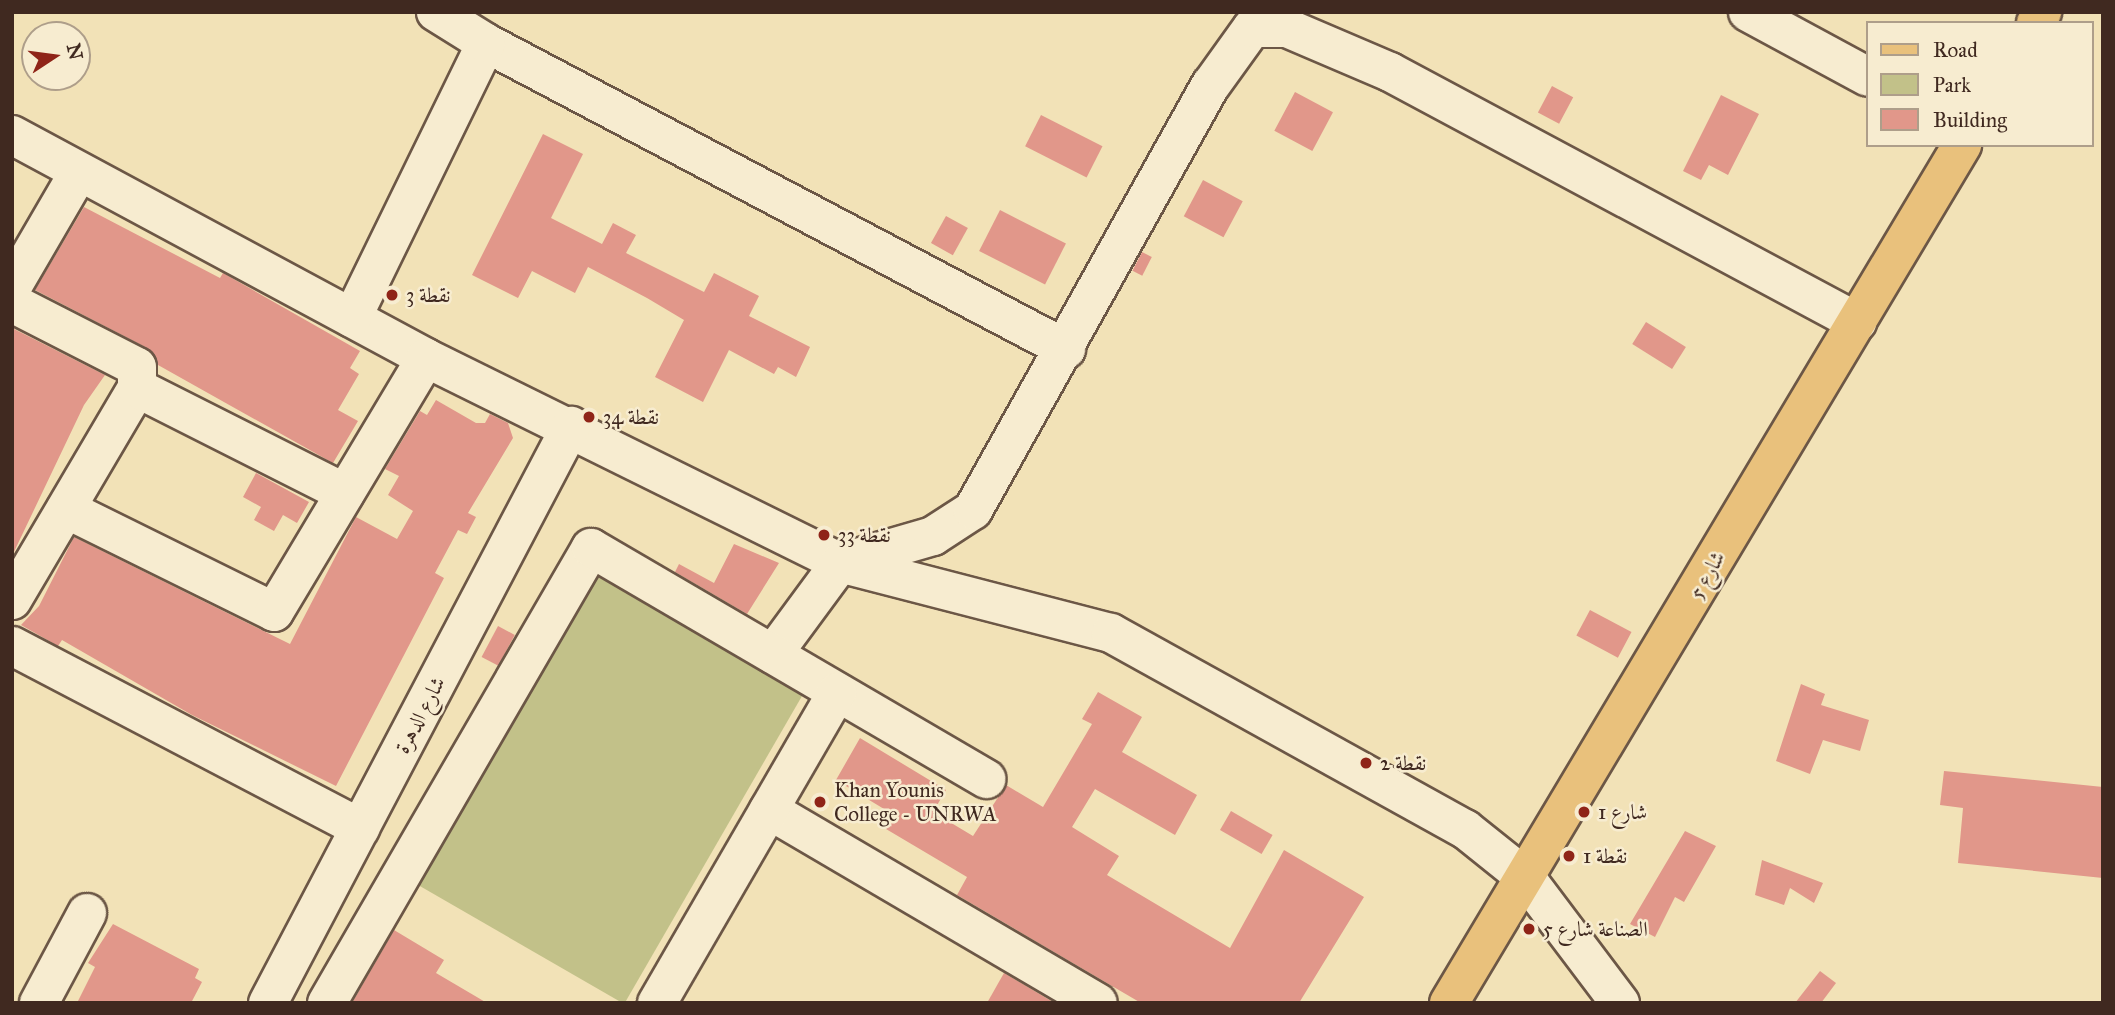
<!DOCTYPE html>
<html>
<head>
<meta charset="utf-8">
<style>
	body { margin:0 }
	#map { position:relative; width:2115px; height:1015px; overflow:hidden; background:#f2e2b7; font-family:"IM FELL Great Primer",Amiri,serif }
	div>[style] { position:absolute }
	.green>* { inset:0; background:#c2c189; transform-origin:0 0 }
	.building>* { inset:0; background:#e1978a; transform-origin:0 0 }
	.roads { filter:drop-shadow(2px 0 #6c5746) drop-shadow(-2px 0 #6c5746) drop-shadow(0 2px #6c5746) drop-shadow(0 -2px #6c5746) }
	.minor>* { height:38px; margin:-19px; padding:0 19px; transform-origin:19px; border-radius:19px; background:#f7ecd0 }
	.major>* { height:38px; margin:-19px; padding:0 19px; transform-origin:19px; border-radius:19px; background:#e9c17c }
	.dots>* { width:19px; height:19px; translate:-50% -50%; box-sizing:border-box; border:4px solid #f7ecd0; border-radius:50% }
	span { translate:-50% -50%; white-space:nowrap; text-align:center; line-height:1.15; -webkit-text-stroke:5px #f7ecd0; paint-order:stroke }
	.poi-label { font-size:21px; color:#402920 }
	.left { translate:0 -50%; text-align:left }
	.street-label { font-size:21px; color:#402920 }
	.frame { position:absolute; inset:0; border:14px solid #402920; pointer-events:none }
	.legend { position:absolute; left:1866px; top:21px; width:228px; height:126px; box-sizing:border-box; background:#f7ecd0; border:2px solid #ae9e8a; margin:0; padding:9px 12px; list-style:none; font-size:21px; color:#402920 }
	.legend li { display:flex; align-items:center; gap:14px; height:35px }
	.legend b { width:35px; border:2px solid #ae9e8a }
	.north { position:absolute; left:21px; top:21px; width:70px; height:70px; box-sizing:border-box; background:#f7ecd0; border:2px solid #ae9e8a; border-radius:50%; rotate:77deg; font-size:19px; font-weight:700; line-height:28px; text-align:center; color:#402920 }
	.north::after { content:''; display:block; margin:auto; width:24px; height:32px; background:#8f2418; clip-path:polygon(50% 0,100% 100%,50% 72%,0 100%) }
</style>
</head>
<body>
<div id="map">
	<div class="green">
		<div style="left:593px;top:568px;width:245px;height:362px;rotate:30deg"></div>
	</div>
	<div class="building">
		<div style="left:1552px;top:86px;width:24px;height:30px;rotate:28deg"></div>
		<div style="left:1295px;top:92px;width:43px;height:44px;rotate:28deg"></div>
		<div style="clip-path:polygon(1721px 95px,1759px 114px,1728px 175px,1709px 165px,1701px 180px,1683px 171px)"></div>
		<div style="left:1041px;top:115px;width:69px;height:35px;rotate:27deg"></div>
		<div style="clip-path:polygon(543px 134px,583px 154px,551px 218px,602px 244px,613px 223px,636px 235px,626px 253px,704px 292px,714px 273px,759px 296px,749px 316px,810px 347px,796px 377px,778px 367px,774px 374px,729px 350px,703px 402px,655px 377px,684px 320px,647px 298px,588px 267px,575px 293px,532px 271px,518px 298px,472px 275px)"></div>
		<div style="left:1203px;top:180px;width:45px;height:41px;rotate:28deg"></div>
		<div style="clip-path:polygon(84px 207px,220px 278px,223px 273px,360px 351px,350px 368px,359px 374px,338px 410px,358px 421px,333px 463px,158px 365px,147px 348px,35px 290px)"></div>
		<div style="left:1000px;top:210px;width:74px;height:46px;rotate:27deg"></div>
		<div style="left:946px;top:216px;width:25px;height:31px;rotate:29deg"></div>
		<div style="left:1142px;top:252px;width:11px;height:21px;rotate:27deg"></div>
		<div style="left:1646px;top:322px;width:47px;height:26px;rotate:32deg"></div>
		<div style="clip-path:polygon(12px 328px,105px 375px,84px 405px,12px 556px)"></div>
		<div style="clip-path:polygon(436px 400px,476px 423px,485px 423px,490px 414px,508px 423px,513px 438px,468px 513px,476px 517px,467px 534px,458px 530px,435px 573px,444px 578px,336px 786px,192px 715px,62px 640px,58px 646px,21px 625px,39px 606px,74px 537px,290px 644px,356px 517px,397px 539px,413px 511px,388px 495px,399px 476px,385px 469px,420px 411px,427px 415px)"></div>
		<div style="clip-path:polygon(256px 473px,309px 502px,297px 523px,283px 515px,274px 531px,254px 520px,261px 507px,243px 497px)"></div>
		<div style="clip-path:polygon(734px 544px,779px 563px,747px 614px,675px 572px,679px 564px,714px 583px)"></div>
		<div style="left:1590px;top:610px;width:47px;height:29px;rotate:28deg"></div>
		<div style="left:498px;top:626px;width:19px;height:35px;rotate:28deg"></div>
		<div style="clip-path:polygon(1801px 684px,1825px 694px,1821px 705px,1869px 720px,1860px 751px,1823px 740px,1810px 774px,1776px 761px)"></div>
		<div style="clip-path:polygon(1098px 692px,1142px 717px,1122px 752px,1197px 795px,1175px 835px,1095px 789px,1072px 827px,1119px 856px,1107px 875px,1230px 948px,1284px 850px,1364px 897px,1299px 1003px,1141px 1003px,957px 895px,967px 877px,886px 829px,894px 815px,836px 780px,860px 738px,946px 790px,933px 812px,973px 836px,1006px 785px,1043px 807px,1092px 724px,1082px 719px)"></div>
		<div style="clip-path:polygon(1944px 771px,2103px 787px,2103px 878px,1958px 863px,1963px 808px,1940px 805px)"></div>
		<div style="left:1231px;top:811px;width:48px;height:22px;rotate:30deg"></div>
		<div style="clip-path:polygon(1685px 831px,1716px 846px,1684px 902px,1675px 897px,1655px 937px,1630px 924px)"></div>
		<div style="clip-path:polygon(1762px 860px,1823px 883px,1814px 903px,1790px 888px,1784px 905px,1755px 895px)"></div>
		<div style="clip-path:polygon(113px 924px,199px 969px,195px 978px,202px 982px,191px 1003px,77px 1003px,95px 967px,88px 963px)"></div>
		<div style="clip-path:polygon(394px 930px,444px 960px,436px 973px,487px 1003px,352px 1003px)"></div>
		<div style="clip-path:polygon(1820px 971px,1836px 983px,1821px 1003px,1795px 1003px)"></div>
		<div style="clip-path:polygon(1004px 973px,1053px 1002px,987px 1003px)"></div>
	</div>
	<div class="roads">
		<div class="minor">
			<div style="left:1748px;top:12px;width:136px;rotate:28.4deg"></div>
			<div style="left:486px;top:43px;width:656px;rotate:27.82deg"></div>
			<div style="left:12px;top:135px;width:470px;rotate:28.3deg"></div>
			<div style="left:426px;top:358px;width:462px;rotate:26.3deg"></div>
			<div style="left:840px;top:563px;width:280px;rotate:14.5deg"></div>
			<div style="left:1111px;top:633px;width:405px;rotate:29deg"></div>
			<div style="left:1465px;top:829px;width:77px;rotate:38.7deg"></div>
			<div style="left:1525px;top:877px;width:158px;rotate:53deg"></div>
			<div style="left:12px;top:287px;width:133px;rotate:-59.8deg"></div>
			<div style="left:12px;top:303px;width:140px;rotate:27.1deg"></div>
			<div style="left:137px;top:367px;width:21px;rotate:90deg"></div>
			<div style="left:352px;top:318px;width:306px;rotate:-64deg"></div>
			<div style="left:486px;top:43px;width:59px;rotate:-148.2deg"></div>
			<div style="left:66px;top:509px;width:232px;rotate:26.3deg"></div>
			<div style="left:274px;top:612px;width:296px;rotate:-59.1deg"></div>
			<div style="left:12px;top:600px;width:246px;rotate:-59.5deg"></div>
			<div style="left:137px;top:388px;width:233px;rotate:26.8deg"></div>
			<div style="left:12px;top:646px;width:393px;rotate:27.6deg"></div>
			<div style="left:773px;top:654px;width:113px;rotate:-53.6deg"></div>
			<div style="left:840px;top:563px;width:97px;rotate:-16.2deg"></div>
			<div style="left:933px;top:536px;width:48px;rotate:-33deg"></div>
			<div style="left:973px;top:510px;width:487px;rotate:-60.8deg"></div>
			<div style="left:1211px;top:85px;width:70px;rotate:-54.3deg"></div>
			<div style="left:1252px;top:28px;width:35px"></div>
			<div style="left:1287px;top:28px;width:112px;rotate:23.1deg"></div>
			<div style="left:1390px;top:72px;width:530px;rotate:28.16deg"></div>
			<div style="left:769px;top:810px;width:381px;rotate:30.4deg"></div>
			<div style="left:39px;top:1003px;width:102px;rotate:-61.9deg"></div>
			<div style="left:268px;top:1003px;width:652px;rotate:-62.29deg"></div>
			<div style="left:327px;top:1003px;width:526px;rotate:-59.88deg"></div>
			<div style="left:591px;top:548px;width:458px;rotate:30.3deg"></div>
			<div style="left:657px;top:1003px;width:359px;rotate:-59.9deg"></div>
		</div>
		<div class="major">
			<div style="left:2036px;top:23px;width:13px;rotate:-61deg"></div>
			<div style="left:1449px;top:1003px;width:1000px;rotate:-59.12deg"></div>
		</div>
	</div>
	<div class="dots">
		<div style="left:392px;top:295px;background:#8f2418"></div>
		<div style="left:589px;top:417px;background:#8f2418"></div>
		<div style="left:824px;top:535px;background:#8f2418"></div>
		<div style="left:1366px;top:763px;background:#8f2418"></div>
		<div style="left:820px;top:802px;background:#8f2418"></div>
		<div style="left:1584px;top:812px;background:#8f2418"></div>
		<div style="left:1569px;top:856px;background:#8f2418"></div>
		<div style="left:1529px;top:929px;background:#8f2418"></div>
	</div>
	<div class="poi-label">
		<span class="left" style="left:406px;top:295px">نقطة 3</span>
		<span class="left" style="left:603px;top:417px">نقطة 34</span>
		<span class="left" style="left:838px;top:535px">نقطة 33</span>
		<span class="left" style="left:1380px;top:763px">نقطة 2</span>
		<span class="left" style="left:834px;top:802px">Khan Younis<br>College - UNRWA</span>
		<span class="left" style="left:1598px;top:812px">شارع 1</span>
		<span class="left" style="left:1583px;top:856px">نقطة 1</span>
		<span class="left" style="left:1543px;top:929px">الصناعة شارع 5</span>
	</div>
	<div class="street-label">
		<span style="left:1707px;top:575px;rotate:-61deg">شارع 5</span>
		<span style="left:420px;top:715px;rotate:-62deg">شارع الدهرة</span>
	</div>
	<div class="frame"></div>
	<ul class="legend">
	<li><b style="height:9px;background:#e9c17c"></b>Road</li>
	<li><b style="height:19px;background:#c2c189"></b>Park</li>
	<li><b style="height:19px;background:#e1978a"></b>Building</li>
	</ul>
	<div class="north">N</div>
</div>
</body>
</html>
